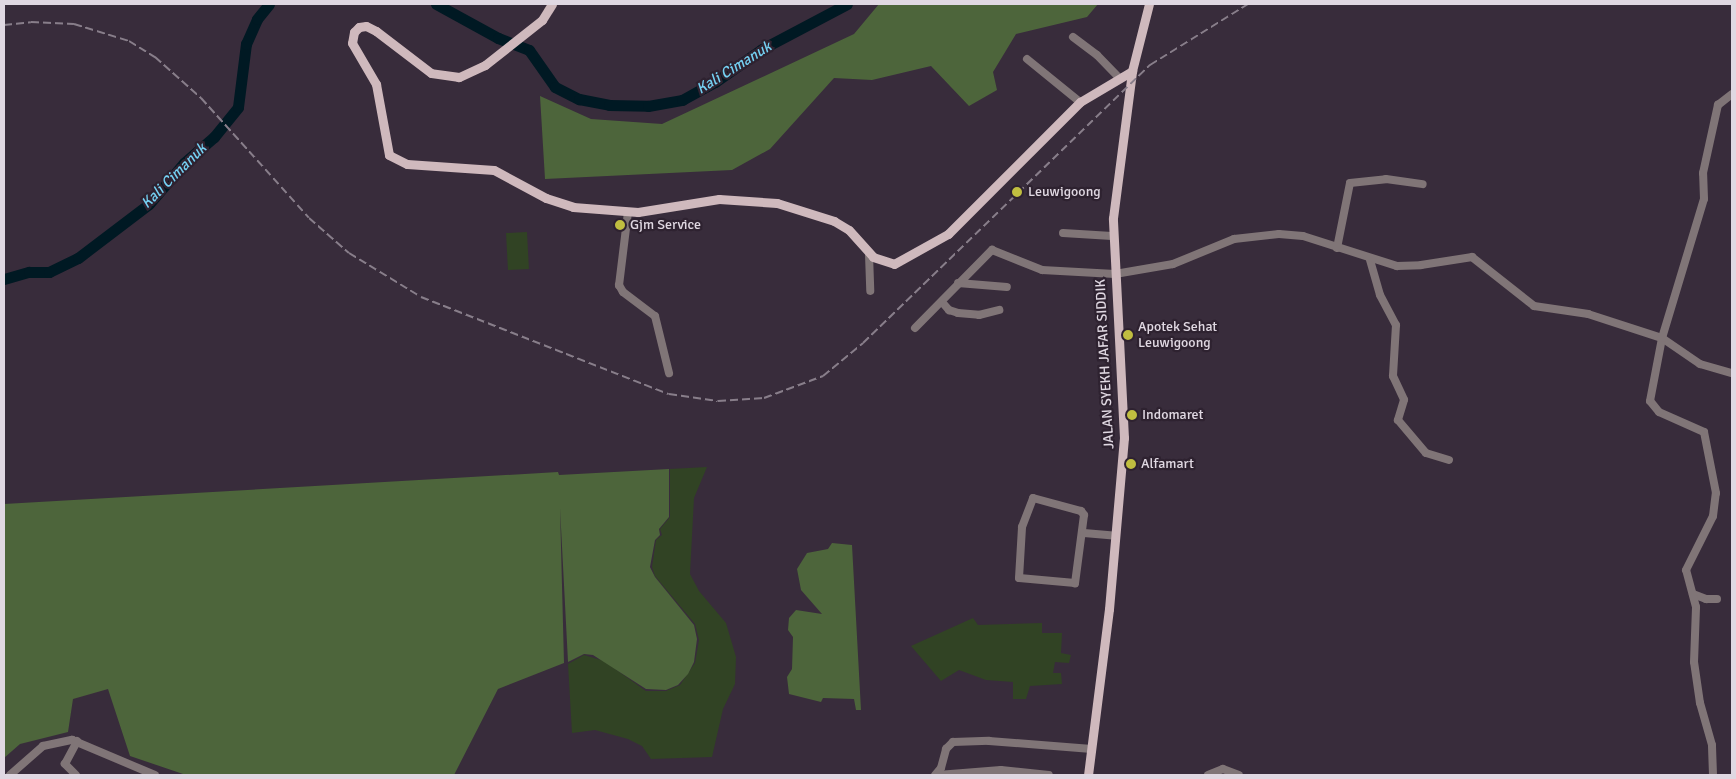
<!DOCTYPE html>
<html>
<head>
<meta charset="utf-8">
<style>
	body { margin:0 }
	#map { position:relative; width:1736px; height:779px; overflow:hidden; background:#382c3b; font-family:Signika,sans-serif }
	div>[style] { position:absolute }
	.green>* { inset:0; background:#314324; transform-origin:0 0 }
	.forest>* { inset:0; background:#4d653b }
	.river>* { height:11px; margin:-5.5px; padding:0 5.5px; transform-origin:5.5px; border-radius:5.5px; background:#001923 }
	.minor>* { height:8px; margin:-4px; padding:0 4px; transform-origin:4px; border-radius:4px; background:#807577 }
	.major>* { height:9px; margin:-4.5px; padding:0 4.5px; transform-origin:4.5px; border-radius:4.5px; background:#cfb9bd }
	.rail>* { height:2px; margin-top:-1px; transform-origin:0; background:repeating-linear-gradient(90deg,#887e8a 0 8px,transparent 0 12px) }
	.dots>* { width:14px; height:14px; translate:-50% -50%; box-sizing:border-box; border:2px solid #2e2230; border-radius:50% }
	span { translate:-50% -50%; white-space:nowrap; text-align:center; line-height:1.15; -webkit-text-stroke:4.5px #2e2230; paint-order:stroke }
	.poi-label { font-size:14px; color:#e0d8e2 }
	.left { translate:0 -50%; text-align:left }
	.street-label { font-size:14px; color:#e0d8e2 }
	.water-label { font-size:15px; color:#75d1f3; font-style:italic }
	.frame { position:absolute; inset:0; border:5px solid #e0d8e2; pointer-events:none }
</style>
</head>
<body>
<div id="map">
	<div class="green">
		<div style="left:527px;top:232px;width:37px;height:21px;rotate:87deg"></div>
		<div style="clip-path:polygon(707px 467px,694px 498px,690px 574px,699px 591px,726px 623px,736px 657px,735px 684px,723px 709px,712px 757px,651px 759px,642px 746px,628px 739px,595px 730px,572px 733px,568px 664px,584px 655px,604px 661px,646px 691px,666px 691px,680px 685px,695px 663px,699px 640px,695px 624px,655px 576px,652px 567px,656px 540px,662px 535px,660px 529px,670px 517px,670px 469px)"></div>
		<div style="clip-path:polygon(973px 618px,978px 625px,1042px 623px,1042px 633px,1062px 633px,1061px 653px,1071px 655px,1069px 663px,1055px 662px,1053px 673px,1061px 673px,1062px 684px,1030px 686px,1026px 699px,1013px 699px,1013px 682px,986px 680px,959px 670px,941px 681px,911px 646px)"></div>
	</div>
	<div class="forest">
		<div style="clip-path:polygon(879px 4px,1098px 4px,1087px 17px,1016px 34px,993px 72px,997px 90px,969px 106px,931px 66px,872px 80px,834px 78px,770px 149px,732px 170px,545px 179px,540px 96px,591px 119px,662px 124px,854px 34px)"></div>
		<div style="clip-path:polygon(669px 469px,669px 517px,659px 529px,660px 535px,655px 540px,650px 567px,655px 577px,694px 625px,697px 639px,694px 662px,688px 674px,678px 685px,666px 690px,646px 689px,593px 655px,584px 654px,568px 662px,560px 508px,564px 663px,498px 689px,454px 775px,186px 775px,130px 756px,108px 689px,73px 699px,68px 732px,20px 744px,4px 758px,4px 504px,558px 472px,559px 475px)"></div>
		<div style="clip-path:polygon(832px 543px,852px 545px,861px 710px,856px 710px,854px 699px,823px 698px,821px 702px,789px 694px,787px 677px,792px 669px,793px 637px,788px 630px,789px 618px,796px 610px,822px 614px,801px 590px,797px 569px,807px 553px,828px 549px)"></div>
	</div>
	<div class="river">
		<div style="left:436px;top:4px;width:71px;rotate:28.7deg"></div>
		<div style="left:498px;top:38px;width:33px;rotate:21deg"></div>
		<div style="left:529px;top:50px;width:45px;rotate:54.9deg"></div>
		<div style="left:555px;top:87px;width:27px;rotate:27deg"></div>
		<div style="left:579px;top:99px;width:31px;rotate:11deg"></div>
		<div style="left:609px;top:105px;width:39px;rotate:1deg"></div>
		<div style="left:648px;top:106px;width:35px;rotate:-10deg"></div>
		<div style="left:682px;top:100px;width:38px;rotate:-29deg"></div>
		<div style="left:715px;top:82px;width:57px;rotate:-35.1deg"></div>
		<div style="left:762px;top:49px;width:96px;rotate:-27.9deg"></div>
		<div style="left:4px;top:279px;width:26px;rotate:-16deg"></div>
		<div style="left:29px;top:272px;width:20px"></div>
		<div style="left:49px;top:272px;width:32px;rotate:-26deg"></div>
		<div style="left:78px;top:258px;width:89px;rotate:-37.3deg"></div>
		<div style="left:149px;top:204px;width:54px;rotate:-49.5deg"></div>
		<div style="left:184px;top:163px;width:40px;rotate:-41deg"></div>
		<div style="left:214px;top:137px;width:38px;rotate:-51deg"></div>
		<div style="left:238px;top:107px;width:64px;rotate:-82.8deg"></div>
		<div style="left:246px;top:44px;width:27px;rotate:-66deg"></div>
		<div style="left:257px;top:19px;width:19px;rotate:-51deg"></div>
	</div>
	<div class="minor">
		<div style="left:1073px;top:37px;width:30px;rotate:37deg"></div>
		<div style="left:1097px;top:55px;width:30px;rotate:46deg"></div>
		<div style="left:1027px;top:59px;width:68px;rotate:39.1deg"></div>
		<div style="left:628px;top:212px;width:74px;rotate:97deg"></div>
		<div style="left:619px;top:285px;width:8px;rotate:60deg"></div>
		<div style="left:623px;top:292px;width:40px;rotate:37deg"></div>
		<div style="left:655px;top:316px;width:59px;rotate:76.2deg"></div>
		<div style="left:1063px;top:233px;width:49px;rotate:3.5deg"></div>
		<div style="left:1337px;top:248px;width:66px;rotate:-78.7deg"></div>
		<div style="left:1350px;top:183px;width:36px;rotate:-6deg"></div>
		<div style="left:1386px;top:179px;width:37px;rotate:8deg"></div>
		<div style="left:869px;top:254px;width:37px;rotate:88deg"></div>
		<div style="left:1370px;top:260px;width:36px;rotate:74deg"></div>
		<div style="left:1380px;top:295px;width:34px;rotate:62deg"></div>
		<div style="left:1396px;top:325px;width:51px;rotate:93.4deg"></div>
		<div style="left:1393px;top:376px;width:26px;rotate:65deg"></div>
		<div style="left:1404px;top:400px;width:21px;rotate:107deg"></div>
		<div style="left:1398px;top:420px;width:43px;rotate:49.7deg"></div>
		<div style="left:1426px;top:453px;width:24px;rotate:17deg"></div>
		<div style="left:958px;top:283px;width:49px;rotate:4.7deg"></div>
		<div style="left:942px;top:302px;width:11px;rotate:49deg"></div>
		<div style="left:949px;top:310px;width:9px;rotate:18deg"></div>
		<div style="left:958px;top:313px;width:21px;rotate:5deg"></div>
		<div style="left:979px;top:315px;width:21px;rotate:-14deg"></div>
		<div style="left:915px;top:328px;width:110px;rotate:-45.4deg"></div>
		<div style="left:992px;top:250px;width:54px;rotate:21.8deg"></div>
		<div style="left:1042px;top:270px;width:73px;rotate:3.1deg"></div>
		<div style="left:1115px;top:274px;width:59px;rotate:-9.8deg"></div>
		<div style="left:1173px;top:264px;width:66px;rotate:-22.3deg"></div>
		<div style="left:1234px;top:239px;width:45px;rotate:-6.3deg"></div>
		<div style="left:1279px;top:234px;width:24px;rotate:5deg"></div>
		<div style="left:1303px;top:236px;width:99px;rotate:17.7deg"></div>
		<div style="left:1397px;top:266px;width:24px;rotate:-2deg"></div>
		<div style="left:1421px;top:265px;width:52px;rotate:-8.9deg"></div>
		<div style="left:1472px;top:257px;width:79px;rotate:38.3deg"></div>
		<div style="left:1534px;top:306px;width:55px;rotate:8.4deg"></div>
		<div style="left:1588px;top:314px;width:78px;rotate:18deg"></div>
		<div style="left:1662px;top:338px;width:46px;rotate:34.4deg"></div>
		<div style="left:1700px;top:364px;width:33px;rotate:16deg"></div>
		<div style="left:1033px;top:498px;width:50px;rotate:15.2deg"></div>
		<div style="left:1081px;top:511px;width:5px;rotate:53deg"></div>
		<div style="left:1084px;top:515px;width:69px;rotate:97.5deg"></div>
		<div style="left:1075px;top:583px;width:56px;rotate:-174.9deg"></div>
		<div style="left:1019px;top:578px;width:51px;rotate:-86.6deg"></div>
		<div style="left:1022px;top:527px;width:31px;rotate:-69deg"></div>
		<div style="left:1084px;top:533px;width:32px;rotate:5deg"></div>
		<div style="left:1693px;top:594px;width:14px;rotate:21deg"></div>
		<div style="left:1706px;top:599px;width:11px"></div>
		<div style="left:10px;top:775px;width:44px;rotate:-41.3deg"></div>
		<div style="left:43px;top:746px;width:30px;rotate:-12deg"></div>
		<div style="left:72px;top:740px;width:90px;rotate:22.9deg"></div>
		<div style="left:76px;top:775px;width:16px;rotate:-135deg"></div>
		<div style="left:65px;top:764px;width:26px;rotate:-62deg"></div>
		<div style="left:935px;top:775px;width:9px;rotate:-49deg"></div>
		<div style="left:941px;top:768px;width:20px;rotate:-75deg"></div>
		<div style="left:946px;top:749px;width:10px;rotate:-45deg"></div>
		<div style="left:953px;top:742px;width:36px;rotate:-2deg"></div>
		<div style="left:989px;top:741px;width:103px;rotate:4.4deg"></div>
		<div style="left:938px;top:775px;width:63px;rotate:-4.5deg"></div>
		<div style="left:1001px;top:770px;width:48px;rotate:5.9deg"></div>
		<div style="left:1208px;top:775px;width:16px;rotate:-22deg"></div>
		<div style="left:1223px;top:769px;width:17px;rotate:21deg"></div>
		<div style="left:1713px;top:775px;width:30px;rotate:-92deg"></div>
		<div style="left:1712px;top:745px;width:44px;rotate:-105.9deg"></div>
		<div style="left:1700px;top:703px;width:41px;rotate:-98.3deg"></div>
		<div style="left:1694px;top:662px;width:55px;rotate:-87.9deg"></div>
		<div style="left:1696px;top:607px;width:38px;rotate:-105deg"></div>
		<div style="left:1686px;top:570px;width:60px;rotate:-63.4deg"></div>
		<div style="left:1713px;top:516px;width:23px;rotate:-83deg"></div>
		<div style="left:1716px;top:493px;width:62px;rotate:-101.1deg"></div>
		<div style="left:1704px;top:432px;width:49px;rotate:-156deg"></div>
		<div style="left:1659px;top:412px;width:14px;rotate:-129deg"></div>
		<div style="left:1650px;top:401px;width:64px;rotate:-79.2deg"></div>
		<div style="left:1662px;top:338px;width:145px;rotate:-73.2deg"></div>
		<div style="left:1704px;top:199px;width:26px;rotate:-92deg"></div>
		<div style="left:1703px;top:173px;width:70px;rotate:-77.6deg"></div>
		<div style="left:1718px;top:105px;width:18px;rotate:-38deg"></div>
	</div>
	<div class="major">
		<div style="left:552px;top:4px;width:19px;rotate:122deg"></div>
		<div style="left:542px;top:20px;width:73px;rotate:141.7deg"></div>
		<div style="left:485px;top:65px;width:29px;rotate:155deg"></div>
		<div style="left:459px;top:77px;width:28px;rotate:-172deg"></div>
		<div style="left:431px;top:73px;width:69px;rotate:-142.6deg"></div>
		<div style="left:376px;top:31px;width:11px;rotate:-153deg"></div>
		<div style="left:366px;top:26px;width:7px;rotate:172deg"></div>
		<div style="left:359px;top:27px;width:7px;rotate:135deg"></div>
		<div style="left:354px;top:32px;width:11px;rotate:100deg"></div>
		<div style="left:352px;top:43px;width:48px;rotate:59.7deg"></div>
		<div style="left:376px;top:84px;width:72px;rotate:79.6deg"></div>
		<div style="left:389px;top:155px;width:20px;rotate:27deg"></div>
		<div style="left:407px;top:164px;width:87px;rotate:3.9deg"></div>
		<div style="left:494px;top:170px;width:59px;rotate:28.3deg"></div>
		<div style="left:546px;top:198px;width:28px;rotate:18deg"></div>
		<div style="left:573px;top:207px;width:65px;rotate:4.4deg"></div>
		<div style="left:638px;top:212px;width:82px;rotate:-9.1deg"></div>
		<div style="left:719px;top:199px;width:58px;rotate:3.9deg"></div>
		<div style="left:777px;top:203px;width:60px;rotate:17.5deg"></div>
		<div style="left:834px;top:221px;width:17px;rotate:31deg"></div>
		<div style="left:849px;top:230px;width:36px;rotate:48deg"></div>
		<div style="left:873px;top:257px;width:22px;rotate:18deg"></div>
		<div style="left:894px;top:264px;width:62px;rotate:-29.1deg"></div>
		<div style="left:948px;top:234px;width:187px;rotate:-45deg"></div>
		<div style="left:1080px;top:102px;width:61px;rotate:-30.8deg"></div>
		<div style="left:1088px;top:775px;width:167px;rotate:-82.8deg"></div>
		<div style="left:1109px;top:609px;width:172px;rotate:-85deg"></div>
		<div style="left:1124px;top:438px;width:220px;rotate:-92.9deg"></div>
		<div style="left:1113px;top:218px;width:148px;rotate:-82.6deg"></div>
		<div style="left:1132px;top:71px;width:69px;rotate:-75.8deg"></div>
	</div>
	<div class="rail">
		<div style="left:4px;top:25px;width:27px;rotate:-6deg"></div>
		<div style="left:31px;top:22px;width:43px;rotate:2.7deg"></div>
		<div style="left:74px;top:24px;width:58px;rotate:17.2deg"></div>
		<div style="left:129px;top:41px;width:31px;rotate:32deg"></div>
		<div style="left:155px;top:57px;width:62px;rotate:41.7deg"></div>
		<div style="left:201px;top:98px;width:161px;rotate:48deg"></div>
		<div style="left:309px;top:218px;width:53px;rotate:41.2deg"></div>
		<div style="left:349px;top:253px;width:84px;rotate:31.4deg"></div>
		<div style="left:421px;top:297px;width:266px;rotate:21.4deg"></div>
		<div style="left:669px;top:394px;width:49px;rotate:8.1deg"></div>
		<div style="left:718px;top:401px;width:46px;rotate:-3.7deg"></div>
		<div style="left:764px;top:398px;width:63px;rotate:-20.4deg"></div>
		<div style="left:823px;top:376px;width:52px;rotate:-39.5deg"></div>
		<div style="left:863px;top:343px;width:400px;rotate:-44.1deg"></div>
		<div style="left:1150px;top:65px;width:115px;rotate:-31.9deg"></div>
	</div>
	<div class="dots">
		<div style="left:1017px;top:192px;background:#c0be40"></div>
		<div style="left:620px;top:225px;background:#c0be40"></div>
		<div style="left:1128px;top:335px;background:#c0be40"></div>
		<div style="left:1132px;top:415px;background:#c0be40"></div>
		<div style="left:1131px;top:464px;background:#c0be40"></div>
	</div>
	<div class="poi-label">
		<span class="left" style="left:1028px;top:192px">Leuwigoong</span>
		<span class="left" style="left:630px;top:225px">Gjm Service</span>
		<span class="left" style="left:1138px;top:335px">Apotek Sehat<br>Leuwigoong</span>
		<span class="left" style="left:1142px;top:415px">Indomaret</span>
		<span class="left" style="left:1141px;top:464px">Alfamart</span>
	</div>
	<div class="street-label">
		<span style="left:1105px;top:364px;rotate:-93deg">JALAN SYEKH JAFAR SIDDIK</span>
	</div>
	<div class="water-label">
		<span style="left:734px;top:68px;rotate:-32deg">Kali Cimanuk</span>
		<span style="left:174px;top:176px;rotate:-45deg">Kali Cimanuk</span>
	</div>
	<div class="frame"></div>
</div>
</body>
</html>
